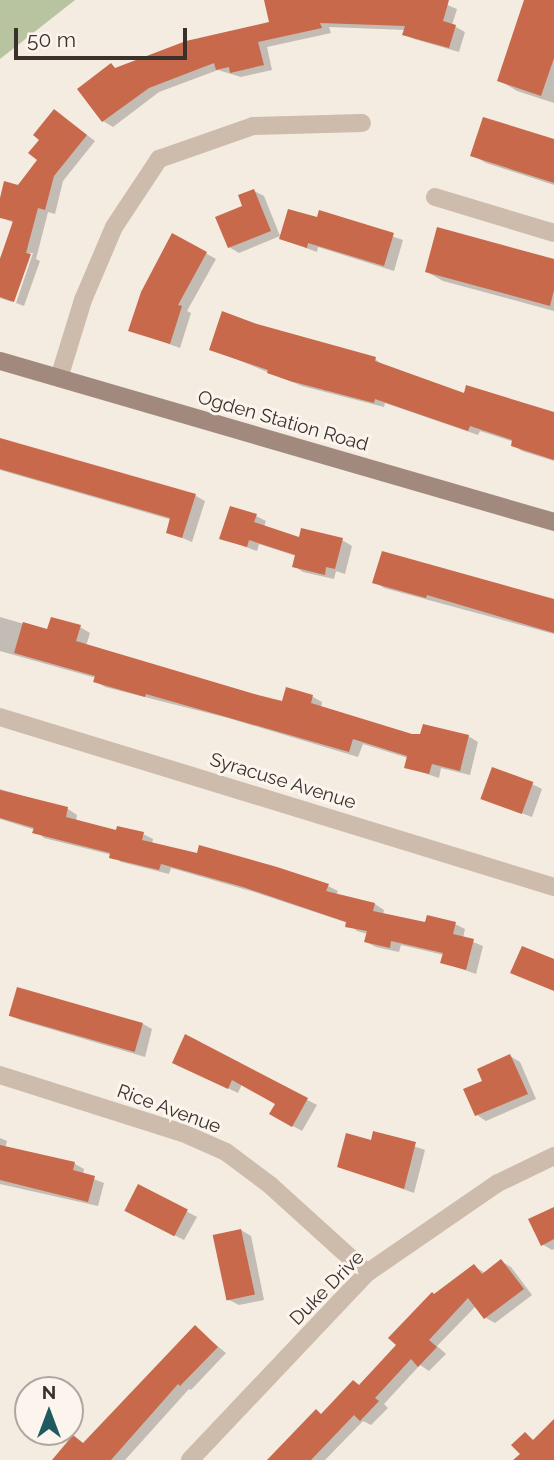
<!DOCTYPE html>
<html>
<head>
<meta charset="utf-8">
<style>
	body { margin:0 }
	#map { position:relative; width:554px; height:1460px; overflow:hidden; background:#f4ebe1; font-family:Raleway,sans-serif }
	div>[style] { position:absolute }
	.green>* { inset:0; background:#b8c4a0 }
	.shadow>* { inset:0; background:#0003 }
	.building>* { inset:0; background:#c8694b; transform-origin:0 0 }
	.street>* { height:18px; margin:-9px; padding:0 9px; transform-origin:9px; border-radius:9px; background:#cdbbac }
	.secondary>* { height:18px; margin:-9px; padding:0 9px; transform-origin:9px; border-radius:9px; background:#a18a7d }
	span { translate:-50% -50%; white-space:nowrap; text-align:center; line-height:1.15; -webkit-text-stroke:6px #fbf5ee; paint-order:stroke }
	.street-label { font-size:19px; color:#3b302b }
	.north { position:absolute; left:14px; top:1376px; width:70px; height:70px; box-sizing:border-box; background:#fbf5ee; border:2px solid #aea6a0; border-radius:50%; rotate:0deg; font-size:19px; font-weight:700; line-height:28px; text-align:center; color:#3b302b }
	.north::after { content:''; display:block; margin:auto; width:24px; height:32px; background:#1f5a5e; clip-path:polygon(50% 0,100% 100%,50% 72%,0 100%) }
	.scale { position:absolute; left:14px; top:28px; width:173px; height:32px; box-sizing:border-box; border:4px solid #3b302b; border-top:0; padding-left:9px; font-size:21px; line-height:24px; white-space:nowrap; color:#3b302b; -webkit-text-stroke:5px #fbf5ee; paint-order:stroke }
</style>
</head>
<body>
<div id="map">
	<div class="green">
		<div style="clip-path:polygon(0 0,75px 0,0 59px)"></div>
	</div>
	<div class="shadow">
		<div style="clip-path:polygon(278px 0,435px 0,457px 9px,452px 25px,465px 32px,459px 52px,414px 39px,404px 34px,406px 30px,329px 27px,331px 33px,267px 47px,272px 70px,241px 77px,218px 70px,159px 92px,113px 127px,103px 121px,80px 89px,111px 65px,117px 69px,271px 23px)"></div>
		<div style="clip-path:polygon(526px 0,554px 0,554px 103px,517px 91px,499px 80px)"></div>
		<div style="clip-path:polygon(55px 111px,95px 141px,63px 181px,55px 214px,48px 212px,36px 259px,40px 261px,24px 306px,16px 303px,33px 253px,29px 253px,12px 302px,0 298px,0 258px,14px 223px,0 217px,0 205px,40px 160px,41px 139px)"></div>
		<div style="clip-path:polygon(554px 141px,554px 185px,486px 163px,472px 155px)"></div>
		<div style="clip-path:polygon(254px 191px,264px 196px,280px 236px,239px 253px,229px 247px)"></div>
		<div style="clip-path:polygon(320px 212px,403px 240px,394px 271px,318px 247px,317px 252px,281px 239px,318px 219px)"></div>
		<div style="clip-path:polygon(173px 235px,216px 259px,187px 311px,191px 313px,180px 348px,130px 330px)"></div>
		<div style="clip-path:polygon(554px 261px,554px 311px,443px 281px,427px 272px)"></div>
		<div style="clip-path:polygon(256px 326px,375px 359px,384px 366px,465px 395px,554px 414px,554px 461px,522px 451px,513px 445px,514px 442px,480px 431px,478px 435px,385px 403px,384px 407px,302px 386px,211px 349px)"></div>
		<div style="clip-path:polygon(0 440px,196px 496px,205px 501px,192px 542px,168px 532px,172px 520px,0 470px)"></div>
		<div style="clip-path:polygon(256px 516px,266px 521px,264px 527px,300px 539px,342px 540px,352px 546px,345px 574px,336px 571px,334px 579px,303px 572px,294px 566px,296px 556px,259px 544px,257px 551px,221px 538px)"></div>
		<div style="clip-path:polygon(375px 582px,554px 601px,554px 634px,384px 588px)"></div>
		<div style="clip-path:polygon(0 617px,48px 631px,80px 627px,90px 633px,86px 646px,283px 703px,313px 697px,322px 702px,321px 708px,412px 735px,468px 736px,478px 742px,470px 775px,441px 768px,439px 778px,406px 767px,408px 758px,363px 744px,358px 757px,228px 718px,105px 687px,95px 681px,96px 678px,0 651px)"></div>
		<div style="clip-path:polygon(532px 784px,542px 789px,532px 817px,483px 798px)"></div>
		<div style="clip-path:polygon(0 789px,68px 809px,77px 815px,76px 821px,117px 832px,143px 834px,153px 839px,152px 844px,328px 886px,338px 891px,336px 895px,375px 904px,384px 910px,383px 915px,427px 925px,455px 924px,465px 929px,463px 938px,483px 946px,476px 974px,442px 962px,444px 955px,401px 945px,399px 952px,376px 947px,366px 942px,368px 934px,357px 931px,348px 923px,254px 892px,171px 868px,169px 874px,121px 862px,112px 855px,44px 838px,35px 830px,0 819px)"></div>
		<div style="clip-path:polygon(18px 989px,143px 1024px,152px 1029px,145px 1057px,20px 1020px,10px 1015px)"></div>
		<div style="clip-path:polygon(186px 1037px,317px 1105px,302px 1131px,271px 1114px,277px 1103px,242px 1084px,238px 1093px,184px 1067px)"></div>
		<div style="clip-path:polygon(510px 1056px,520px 1062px,536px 1099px,486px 1121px,477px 1115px,484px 1081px)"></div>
		<div style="clip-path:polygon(375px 1133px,425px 1150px,414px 1193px,339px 1166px,372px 1142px)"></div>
		<div style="clip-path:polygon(0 1138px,7px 1141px,5px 1148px,75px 1164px,84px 1169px,83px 1175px,104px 1183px,98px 1206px,0 1184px)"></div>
		<div style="clip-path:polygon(139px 1186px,197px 1217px,184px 1240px,136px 1216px)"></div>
		<div style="clip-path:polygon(554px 1209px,554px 1249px,552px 1250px,542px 1244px)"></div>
		<div style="clip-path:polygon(241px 1230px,251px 1236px,264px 1300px,239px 1305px,229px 1300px)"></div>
		<div style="clip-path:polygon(501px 1261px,511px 1267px,532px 1295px,495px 1323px,486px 1318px,476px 1306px,437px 1346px,446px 1354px,429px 1371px,420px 1365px,384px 1404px,388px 1408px,371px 1425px,363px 1421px,325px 1460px,270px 1460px,360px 1386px,398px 1345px,434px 1296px,474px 1266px,485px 1273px)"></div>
		<div style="clip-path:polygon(195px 1328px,226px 1353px,191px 1390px,189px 1389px,125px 1460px,54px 1460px,73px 1437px,84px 1444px)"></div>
	</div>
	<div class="building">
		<div style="clip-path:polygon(264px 0,449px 0,443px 21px,456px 25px,449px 48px,402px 35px,405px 26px,320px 23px,322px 28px,258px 42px,264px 65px,230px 73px,229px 67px,216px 70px,214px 63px,149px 88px,102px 122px,77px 89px,111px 63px,115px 68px,186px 41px,269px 22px)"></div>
		<div style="clip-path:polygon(524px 0,554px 0,554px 58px,541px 96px,497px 81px)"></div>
		<div style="clip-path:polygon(54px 109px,87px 135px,54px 176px,45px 210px,38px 208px,26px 253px,31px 254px,14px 302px,0 297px,0 259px,13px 221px,0 218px,0 198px,4px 181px,18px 185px,37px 160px,28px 153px,39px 140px,33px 135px)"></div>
		<div style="clip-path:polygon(483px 117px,554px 139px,554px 183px,470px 156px)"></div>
		<div style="clip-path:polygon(254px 189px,271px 231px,228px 248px,215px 217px,242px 206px,238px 195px)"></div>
		<div style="clip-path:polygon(288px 209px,317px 217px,319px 210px,394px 233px,384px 266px,308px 243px,307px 248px,279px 239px)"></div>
		<div style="clip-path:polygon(437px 227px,554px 259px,554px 290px,550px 306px,425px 272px)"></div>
		<div style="clip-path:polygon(172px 233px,207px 252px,178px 305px,182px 306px,170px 344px,128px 331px,141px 292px)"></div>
		<div style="clip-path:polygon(222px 311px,257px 324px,376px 357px,375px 361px,464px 393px,466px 385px,554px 412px,554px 460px,511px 446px,512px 440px,470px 426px,468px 431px,375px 399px,374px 403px,290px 381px,267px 373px,268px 370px,209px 350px)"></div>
		<div style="clip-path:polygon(0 438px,196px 494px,182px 538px,166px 533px,170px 518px,0 469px)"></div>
		<div style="clip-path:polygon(230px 506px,257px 514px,254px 522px,299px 537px,301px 528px,343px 538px,335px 569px,326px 567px,325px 575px,292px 567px,295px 555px,249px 540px,247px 547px,219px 539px)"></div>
		<div style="clip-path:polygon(382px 551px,554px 599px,554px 633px,427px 595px,426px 598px,372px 583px)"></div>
		<div style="clip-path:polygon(51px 617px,81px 625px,76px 641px,258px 695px,282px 701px,286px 687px,313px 695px,311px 703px,412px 734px,420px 734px,423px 724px,469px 735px,460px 771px,432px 764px,429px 774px,404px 768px,407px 756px,353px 739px,349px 752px,146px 694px,145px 697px,93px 682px,95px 676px,14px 653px,23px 622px,47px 629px)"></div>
		<div style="left:492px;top:767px;width:44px;height:34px;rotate:20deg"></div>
		<div style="clip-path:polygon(0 790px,68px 807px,66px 817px,116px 830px,117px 826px,144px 832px,142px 840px,197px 853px,199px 845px,277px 867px,329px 884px,326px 891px,375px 903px,373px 911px,425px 922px,427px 915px,456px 922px,453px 934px,474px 939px,466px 970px,440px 963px,443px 953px,391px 941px,390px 948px,364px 942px,367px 931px,345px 927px,346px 922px,243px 887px,161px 864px,159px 870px,109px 858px,110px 853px,32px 833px,34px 828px,0 818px)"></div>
		<div style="clip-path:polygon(522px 946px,554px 959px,554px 991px,510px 973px)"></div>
		<div style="left:17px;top:987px;width:131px;height:30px;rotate:16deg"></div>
		<div style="clip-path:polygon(185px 1034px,308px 1098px,292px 1127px,269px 1114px,275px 1104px,232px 1080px,228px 1089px,172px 1063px)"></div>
		<div style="clip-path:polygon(510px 1054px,528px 1094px,475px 1116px,463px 1089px,482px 1081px,477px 1069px)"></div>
		<div style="clip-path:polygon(373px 1131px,416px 1142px,404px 1189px,337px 1167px,346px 1133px,371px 1140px)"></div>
		<div style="clip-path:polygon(0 1145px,75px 1162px,73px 1170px,95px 1176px,88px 1202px,0 1180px)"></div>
		<div style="left:138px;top:1184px;width:56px;height:30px;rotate:27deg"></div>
		<div style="clip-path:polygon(554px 1207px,554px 1239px,541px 1246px,528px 1219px)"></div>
		<div style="left:241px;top:1229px;width:67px;height:29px;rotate:78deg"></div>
		<div style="clip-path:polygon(501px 1259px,524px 1289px,484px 1319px,468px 1298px,429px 1340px,437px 1347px,418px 1367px,411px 1359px,375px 1398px,379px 1401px,360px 1421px,354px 1415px,311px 1460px,267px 1460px,316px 1409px,321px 1414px,353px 1380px,359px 1385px,396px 1345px,388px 1338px,432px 1292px,434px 1294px,474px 1264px,482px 1274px)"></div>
		<div style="clip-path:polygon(195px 1325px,218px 1347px,180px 1386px,178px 1384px,111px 1460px,52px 1460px,73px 1435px,83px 1443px)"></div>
		<div style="clip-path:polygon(554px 1419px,554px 1460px,513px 1460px,520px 1454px,511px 1445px,525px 1432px,533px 1440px)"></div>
	</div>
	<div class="street">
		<div style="left:435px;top:197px;width:124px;rotate:16.8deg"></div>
		<div style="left:59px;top:378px;width:82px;rotate:-72.9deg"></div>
		<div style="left:83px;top:300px;width:79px;rotate:-67deg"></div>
		<div style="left:114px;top:227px;width:82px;rotate:-56.5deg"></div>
		<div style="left:159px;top:159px;width:100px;rotate:-19.3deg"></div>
		<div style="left:253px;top:126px;width:109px;rotate:-1.6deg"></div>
		<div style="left:0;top:717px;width:579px;rotate:17.06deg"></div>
		<div style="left:0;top:1075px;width:192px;rotate:17.6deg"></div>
		<div style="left:183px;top:1133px;width:47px;rotate:23.8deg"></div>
		<div style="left:226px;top:1152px;width:55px;rotate:36.9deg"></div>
		<div style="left:270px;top:1185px;width:131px;rotate:42.2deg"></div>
		<div style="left:190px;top:1460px;width:257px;rotate:-46.6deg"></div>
		<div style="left:367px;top:1273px;width:159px;rotate:-34.5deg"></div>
		<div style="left:498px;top:1183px;width:62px;rotate:-25.7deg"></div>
	</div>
	<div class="secondary">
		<div style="left:0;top:361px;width:577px;rotate:16.2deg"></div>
	</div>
	<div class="street-label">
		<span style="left:283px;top:421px;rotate:16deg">Ogden Station Road</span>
		<span style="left:283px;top:781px;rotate:17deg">Syracuse Avenue</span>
		<span style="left:169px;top:1109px;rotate:20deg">Rice Avenue</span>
		<span style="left:327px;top:1288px;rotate:-45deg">Duke Drive</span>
	</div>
	<div class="north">N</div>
	<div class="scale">50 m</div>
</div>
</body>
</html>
